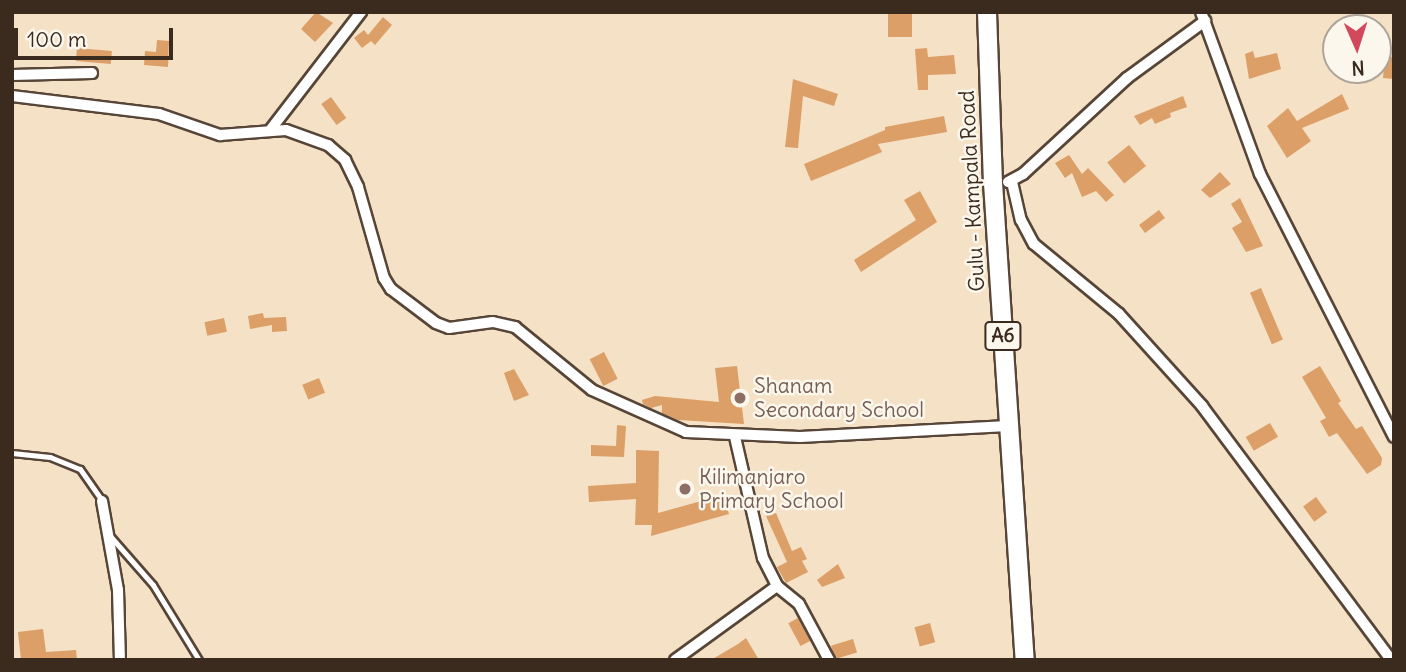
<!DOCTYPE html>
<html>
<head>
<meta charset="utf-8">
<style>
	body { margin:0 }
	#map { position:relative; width:1406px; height:672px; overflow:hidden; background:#f5e1c6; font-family:Delius,sans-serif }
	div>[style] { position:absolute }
	.building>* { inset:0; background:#db9f67; transform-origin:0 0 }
	.roads { filter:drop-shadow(2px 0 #574537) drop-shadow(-2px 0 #574537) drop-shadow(0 2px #574537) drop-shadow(0 -2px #574537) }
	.lane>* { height:5px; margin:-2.5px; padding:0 2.5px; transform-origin:2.5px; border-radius:2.5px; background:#fff }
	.street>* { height:10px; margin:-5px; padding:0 5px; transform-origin:5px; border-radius:5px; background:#fff }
	.primary>* { height:18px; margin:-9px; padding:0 9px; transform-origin:9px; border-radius:9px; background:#fff }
	.dots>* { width:19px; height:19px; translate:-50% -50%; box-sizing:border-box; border:4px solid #fbf7ec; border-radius:50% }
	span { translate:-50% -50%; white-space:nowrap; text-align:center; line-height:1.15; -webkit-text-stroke:5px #fbf7ec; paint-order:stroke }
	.shield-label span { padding:2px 5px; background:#fbf7ec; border:2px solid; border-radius:5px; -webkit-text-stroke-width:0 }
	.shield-label { font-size:19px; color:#3b2a1e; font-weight:700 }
	.street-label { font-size:21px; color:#3b2a1e }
	.education-label { font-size:21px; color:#785e54 }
	.left { translate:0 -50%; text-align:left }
	.frame { position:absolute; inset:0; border:14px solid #3b2a1e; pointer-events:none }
	.north { position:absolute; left:1322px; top:14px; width:70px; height:70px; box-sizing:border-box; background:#fbf7ec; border:2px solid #aea59a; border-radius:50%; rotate:177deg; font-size:19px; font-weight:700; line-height:28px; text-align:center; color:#3b2a1e }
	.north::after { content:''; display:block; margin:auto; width:24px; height:32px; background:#d1495b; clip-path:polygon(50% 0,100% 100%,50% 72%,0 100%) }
	.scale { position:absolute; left:14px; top:28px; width:159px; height:32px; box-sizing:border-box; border:4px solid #3b2a1e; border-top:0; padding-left:9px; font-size:21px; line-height:24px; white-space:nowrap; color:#3b2a1e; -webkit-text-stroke:5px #fbf7ec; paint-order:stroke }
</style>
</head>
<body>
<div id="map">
	<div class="building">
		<div style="clip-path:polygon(316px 12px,333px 23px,315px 42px,301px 29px)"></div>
		<div style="left:888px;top:12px;width:24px;height:25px"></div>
		<div style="clip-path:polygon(383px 17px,392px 25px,375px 45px,371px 41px,362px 48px,354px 38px,364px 30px,368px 35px)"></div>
		<div style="clip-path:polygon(157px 40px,169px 41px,168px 67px,144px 65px,145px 51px,156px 52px)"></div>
		<div style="left:77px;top:48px;width:35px;height:13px;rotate:5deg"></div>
		<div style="clip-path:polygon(927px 48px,928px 57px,954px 55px,956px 74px,928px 75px,928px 90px,918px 90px,915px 49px)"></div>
		<div style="clip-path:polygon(1253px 51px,1255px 58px,1277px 53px,1281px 69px,1249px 79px,1245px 54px)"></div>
		<div style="clip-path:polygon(1378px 56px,1394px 57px,1394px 79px,1383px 78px,1384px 67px,1378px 67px)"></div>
		<div style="clip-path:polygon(793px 79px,838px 94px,834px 106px,803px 96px,798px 148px,785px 147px)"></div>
		<div style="clip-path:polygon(1342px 94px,1349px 109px,1302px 128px,1311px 141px,1287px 158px,1267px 126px,1288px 108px,1297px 121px)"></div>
		<div style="clip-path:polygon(1183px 96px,1187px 107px,1170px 113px,1171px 117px,1155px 124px,1152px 118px,1140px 125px,1134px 116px)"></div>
		<div style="left:331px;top:97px;width:26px;height:12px;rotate:54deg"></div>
		<div style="clip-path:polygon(944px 116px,947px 132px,878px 144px,882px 152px,811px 181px,804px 164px,885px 130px,885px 127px)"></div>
		<div style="left:1129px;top:145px;width:27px;height:28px;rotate:51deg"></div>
		<div style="clip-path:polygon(1069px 155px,1082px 174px,1088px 168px,1114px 195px,1106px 202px,1096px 191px,1082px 197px,1072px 173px,1065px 178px,1055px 163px)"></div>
		<div style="clip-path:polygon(1220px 172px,1231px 184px,1210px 198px,1201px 190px)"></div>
		<div style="clip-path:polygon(920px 191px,937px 222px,861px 272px,854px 260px,916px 220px,904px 200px)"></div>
		<div style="clip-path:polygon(1240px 198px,1263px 246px,1246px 252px,1232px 228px,1242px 222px,1231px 204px)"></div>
		<div style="left:1159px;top:210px;width:10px;height:25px;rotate:53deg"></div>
		<div style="left:1261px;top:288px;width:56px;height:12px;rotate:67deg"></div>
		<div style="clip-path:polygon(263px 313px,264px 318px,286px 317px,287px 331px,272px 332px,272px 325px,250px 329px,248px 316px)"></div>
		<div style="left:224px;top:318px;width:14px;height:20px;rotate:78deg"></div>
		<div style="left:604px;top:352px;width:30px;height:16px;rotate:63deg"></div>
		<div style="clip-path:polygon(737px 366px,744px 424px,678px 420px,662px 413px,662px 405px,651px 408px,643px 404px,642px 400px,655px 396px,719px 402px,715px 368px)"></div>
		<div style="clip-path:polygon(1320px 366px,1341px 401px,1338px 403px,1356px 429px,1362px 426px,1382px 458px,1381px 465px,1367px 474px,1337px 433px,1329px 437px,1320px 421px,1326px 418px,1302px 377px)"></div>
		<div style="clip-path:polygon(514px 369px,529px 395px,514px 401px,504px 373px)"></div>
		<div style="left:319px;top:378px;width:16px;height:18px;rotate:68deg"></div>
		<div style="left:1270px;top:423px;width:16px;height:28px;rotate:60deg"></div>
		<div style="clip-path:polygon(617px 425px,626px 426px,624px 457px,591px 456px,591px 445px,616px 446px)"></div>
		<div style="clip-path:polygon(636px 450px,659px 451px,658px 513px,723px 495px,729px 514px,651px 536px,652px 525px,635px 525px,636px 499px,589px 502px,588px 486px,636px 483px)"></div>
		<div style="left:1316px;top:497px;width:19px;height:16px;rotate:54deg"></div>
		<div style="clip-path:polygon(776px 513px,792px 551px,801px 547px,807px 559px,802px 561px,808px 572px,786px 583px,777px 567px,787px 562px,766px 516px)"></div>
		<div style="clip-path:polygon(838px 564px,845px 578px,822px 587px,817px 580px)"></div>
		<div style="left:798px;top:618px;width:26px;height:11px;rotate:62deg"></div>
		<div style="left:930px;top:623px;width:20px;height:16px;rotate:75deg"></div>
		<div style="clip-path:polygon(43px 629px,46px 652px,76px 650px,77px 660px,21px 660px,18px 632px)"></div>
		<div style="clip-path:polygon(746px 638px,759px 660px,711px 660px,738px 644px)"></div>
		<div style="left:853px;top:639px;width:14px;height:23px;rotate:73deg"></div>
	</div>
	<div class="roads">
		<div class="lane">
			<div style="left:12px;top:453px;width:38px;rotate:6deg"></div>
			<div style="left:50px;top:457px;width:32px;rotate:22deg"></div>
			<div style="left:80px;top:469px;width:39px;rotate:55deg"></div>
			<div style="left:111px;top:537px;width:64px;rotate:48.8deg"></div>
			<div style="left:153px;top:585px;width:88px;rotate:58.5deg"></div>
		</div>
		<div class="street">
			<div style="left:1201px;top:12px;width:172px;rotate:70deg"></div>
			<div style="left:1260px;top:174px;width:295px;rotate:63deg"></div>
			<div style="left:12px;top:75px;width:80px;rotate:-1.4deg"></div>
			<div style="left:12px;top:96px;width:148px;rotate:7deg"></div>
			<div style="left:159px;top:114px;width:65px;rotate:19deg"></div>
			<div style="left:220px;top:135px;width:66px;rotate:-4.3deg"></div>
			<div style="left:286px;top:130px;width:45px;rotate:19.7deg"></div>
			<div style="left:328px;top:145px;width:23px;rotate:41deg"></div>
			<div style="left:345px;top:160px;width:30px;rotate:64deg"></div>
			<div style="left:358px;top:187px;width:95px;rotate:74.1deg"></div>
			<div style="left:384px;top:278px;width:13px;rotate:58deg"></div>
			<div style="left:391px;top:289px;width:56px;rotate:37.1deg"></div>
			<div style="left:436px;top:323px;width:14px;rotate:21deg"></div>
			<div style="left:449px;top:328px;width:44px;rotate:-7.8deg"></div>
			<div style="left:493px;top:322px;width:23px;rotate:13deg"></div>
			<div style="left:515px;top:327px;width:99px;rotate:39.3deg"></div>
			<div style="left:592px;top:390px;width:103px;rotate:24.1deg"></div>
			<div style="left:686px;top:432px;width:114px;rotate:2.5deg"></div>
			<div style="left:800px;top:437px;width:208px;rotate:-3deg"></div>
			<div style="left:271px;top:129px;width:148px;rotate:-52.4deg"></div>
			<div style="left:1008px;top:182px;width:17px;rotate:-28deg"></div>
			<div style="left:1023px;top:174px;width:142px;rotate:-42.7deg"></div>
			<div style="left:1127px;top:78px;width:97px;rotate:-36.2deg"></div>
			<div style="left:1012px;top:182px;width:39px;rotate:77deg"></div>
			<div style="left:1021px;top:220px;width:27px;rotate:62deg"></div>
			<div style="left:1034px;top:244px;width:110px;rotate:39.5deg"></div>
			<div style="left:1119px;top:314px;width:124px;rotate:47.9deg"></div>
			<div style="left:1202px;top:406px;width:317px;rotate:53.3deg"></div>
			<div style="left:735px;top:437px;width:124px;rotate:77deg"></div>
			<div style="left:763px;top:558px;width:31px;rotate:63deg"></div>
			<div style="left:777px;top:586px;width:28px;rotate:39deg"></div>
			<div style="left:799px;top:604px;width:64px;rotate:61.8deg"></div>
			<div style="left:102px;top:501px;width:90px;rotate:79.8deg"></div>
			<div style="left:118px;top:590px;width:70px;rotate:88.4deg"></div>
			<div style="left:675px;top:660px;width:126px;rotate:-36deg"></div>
		</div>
		<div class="primary">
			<div style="left:987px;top:12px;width:171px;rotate:88deg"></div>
			<div style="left:993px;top:183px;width:478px;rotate:86.2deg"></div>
		</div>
	</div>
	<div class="dots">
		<div style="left:740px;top:398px;background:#8d6e63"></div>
		<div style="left:685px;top:489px;background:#8d6e63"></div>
	</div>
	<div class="shield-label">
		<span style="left:1003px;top:336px">A6</span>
	</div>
	<div class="street-label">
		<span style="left:972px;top:191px;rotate:-93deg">Gulu - Kampala Road</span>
	</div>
	<div class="education-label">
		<span class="left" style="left:754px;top:398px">Shanam<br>Secondary School</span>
		<span class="left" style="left:699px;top:489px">Kilimanjaro<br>Primary School</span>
	</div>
	<div class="frame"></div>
	<div class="north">N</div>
	<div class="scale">100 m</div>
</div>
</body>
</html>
